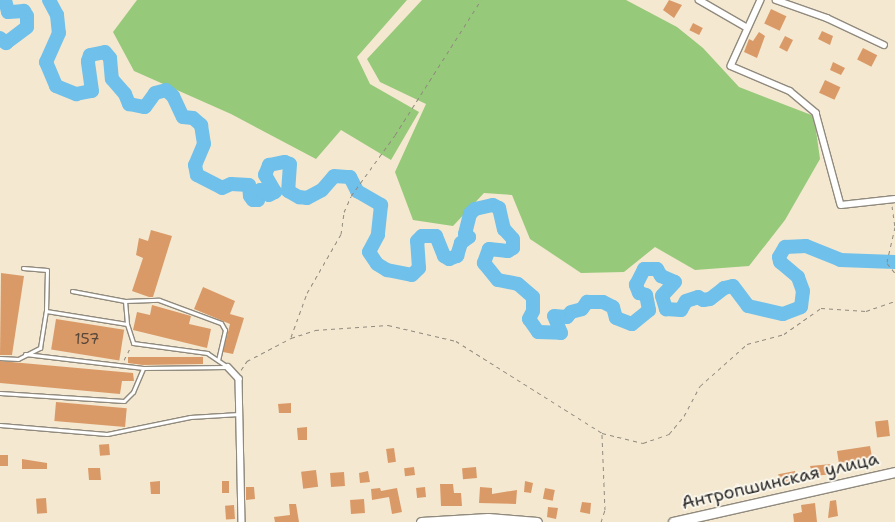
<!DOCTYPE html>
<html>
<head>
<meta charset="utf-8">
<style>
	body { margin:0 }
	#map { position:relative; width:895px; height:522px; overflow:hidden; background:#f4e8d0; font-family:"Shantell Sans",sans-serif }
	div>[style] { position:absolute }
	.green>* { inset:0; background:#96c97a }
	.river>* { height:14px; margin:-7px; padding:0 7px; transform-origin:7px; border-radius:7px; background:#6fc0eb }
	.building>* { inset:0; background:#da9a68; transform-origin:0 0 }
	.path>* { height:1px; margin-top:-0.5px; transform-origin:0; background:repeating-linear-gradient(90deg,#908a7e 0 4px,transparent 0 8px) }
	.roads { filter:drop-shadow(1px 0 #908a7e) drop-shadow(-1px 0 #908a7e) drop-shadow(0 1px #908a7e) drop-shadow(0 -1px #908a7e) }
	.lane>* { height:3px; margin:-1.5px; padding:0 1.5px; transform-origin:1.5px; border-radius:1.5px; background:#fff }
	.street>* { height:5.5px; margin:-2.75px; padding:0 2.75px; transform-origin:2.75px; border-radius:2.75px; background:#fff }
	.secondary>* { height:9px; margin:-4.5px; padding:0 4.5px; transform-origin:4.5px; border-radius:4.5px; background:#fff }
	span { translate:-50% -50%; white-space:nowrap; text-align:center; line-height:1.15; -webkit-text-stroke:4px #fbf7ec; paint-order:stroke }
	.number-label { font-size:15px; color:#57473a }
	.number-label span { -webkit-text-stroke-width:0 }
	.street-label { font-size:18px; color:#2b2b2b }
</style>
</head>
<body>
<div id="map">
	<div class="green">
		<div style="clip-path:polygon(137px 0,407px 0,357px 57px,370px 84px,419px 112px,391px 160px,341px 130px,316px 159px,231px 114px,134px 71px,113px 32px)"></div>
		<div style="clip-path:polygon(422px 0,626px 0,677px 27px,703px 48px,739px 87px,814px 116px,820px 159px,785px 220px,749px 266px,695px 270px,655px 247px,624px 272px,581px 273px,530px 239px,512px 195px,484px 193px,453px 226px,413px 220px,395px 172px,426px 104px,380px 82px,367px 59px)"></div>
	</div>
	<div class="river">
		<div style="left:49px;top:0;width:17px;rotate:62deg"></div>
		<div style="left:57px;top:15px;width:18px;rotate:84deg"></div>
		<div style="left:59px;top:33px;width:32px;rotate:114deg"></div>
		<div style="left:46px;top:62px;width:26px;rotate:67deg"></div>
		<div style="left:56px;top:86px;width:22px;rotate:22deg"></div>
		<div style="left:76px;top:94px;width:16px;rotate:-11deg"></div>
		<div style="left:92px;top:91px;width:30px;rotate:-98deg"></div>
		<div style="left:88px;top:61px;width:6px;rotate:-72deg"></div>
		<div style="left:90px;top:55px;width:15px;rotate:-11deg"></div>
		<div style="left:105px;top:52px;width:8px;rotate:50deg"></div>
		<div style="left:110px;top:58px;width:21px;rotate:85deg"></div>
		<div style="left:112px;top:79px;width:20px;rotate:49deg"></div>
		<div style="left:125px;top:94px;width:11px;rotate:68deg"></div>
		<div style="left:129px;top:104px;width:16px;rotate:11deg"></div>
		<div style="left:145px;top:107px;width:17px;rotate:-54deg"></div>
		<div style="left:155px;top:93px;width:11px;rotate:-15deg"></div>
		<div style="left:166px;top:90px;width:9px;rotate:41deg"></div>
		<div style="left:173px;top:96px;width:23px;rotate:65deg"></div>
		<div style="left:183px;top:117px;width:10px;rotate:6deg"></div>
		<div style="left:193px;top:118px;width:11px;rotate:41deg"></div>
		<div style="left:201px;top:125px;width:19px;rotate:81deg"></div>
		<div style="left:204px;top:144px;width:23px;rotate:113deg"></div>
		<div style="left:195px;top:165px;width:10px;rotate:79deg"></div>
		<div style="left:197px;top:175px;width:28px;rotate:27deg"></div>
		<div style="left:222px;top:188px;width:10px;rotate:-24deg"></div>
		<div style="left:231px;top:184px;width:18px;rotate:3deg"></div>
		<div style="left:249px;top:185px;width:11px;rotate:85deg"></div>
		<div style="left:250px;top:196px;width:5px;rotate:53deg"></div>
		<div style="left:253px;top:200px;width:5px"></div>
		<div style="left:258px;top:200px;width:10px;rotate:-79deg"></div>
		<div style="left:260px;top:190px;width:10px;rotate:29deg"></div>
		<div style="left:269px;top:195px;width:7px;rotate:-27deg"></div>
		<div style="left:275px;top:192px;width:20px;rotate:-120deg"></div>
		<div style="left:265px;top:175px;width:11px;rotate:-68deg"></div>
		<div style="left:269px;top:165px;width:16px;rotate:-11deg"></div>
		<div style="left:285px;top:162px;width:5px;rotate:22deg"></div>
		<div style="left:290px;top:164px;width:27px;rotate:94deg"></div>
		<div style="left:288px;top:191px;width:13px;rotate:29deg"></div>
		<div style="left:299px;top:197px;width:8px;rotate:7deg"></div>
		<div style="left:307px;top:198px;width:17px;rotate:-28deg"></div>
		<div style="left:322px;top:190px;width:18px;rotate:-49deg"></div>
		<div style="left:334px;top:176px;width:16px;rotate:4deg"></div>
		<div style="left:350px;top:177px;width:16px;rotate:63deg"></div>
		<div style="left:357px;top:191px;width:28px;rotate:30deg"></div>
		<div style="left:381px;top:205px;width:30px;rotate:96deg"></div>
		<div style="left:378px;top:235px;width:19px;rotate:118deg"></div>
		<div style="left:369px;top:252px;width:14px;rotate:56deg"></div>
		<div style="left:377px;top:264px;width:12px;rotate:31deg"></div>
		<div style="left:387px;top:270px;width:25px;rotate:11deg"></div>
		<div style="left:412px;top:275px;width:10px;rotate:-45deg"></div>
		<div style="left:419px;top:268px;width:27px;rotate:-94deg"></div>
		<div style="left:417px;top:241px;width:7px;rotate:-45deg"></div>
		<div style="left:422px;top:236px;width:14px"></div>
		<div style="left:436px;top:236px;width:22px;rotate:68deg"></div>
		<div style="left:444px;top:256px;width:6px;rotate:31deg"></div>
		<div style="left:449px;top:259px;width:9px;rotate:-21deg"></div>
		<div style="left:457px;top:256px;width:14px;rotate:-73deg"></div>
		<div style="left:461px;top:243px;width:10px;rotate:-37deg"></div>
		<div style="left:469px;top:237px;width:5px;rotate:-143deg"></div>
		<div style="left:465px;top:234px;width:21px;rotate:-76deg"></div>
		<div style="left:470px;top:214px;width:7px;rotate:-45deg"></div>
		<div style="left:475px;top:209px;width:18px;rotate:-13deg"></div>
		<div style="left:493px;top:205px;width:7px;rotate:27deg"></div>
		<div style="left:499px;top:208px;width:22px;rotate:77deg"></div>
		<div style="left:504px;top:229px;width:13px;rotate:48deg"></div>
		<div style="left:513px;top:239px;width:9px;rotate:90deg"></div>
		<div style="left:513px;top:248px;width:6px;rotate:149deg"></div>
		<div style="left:508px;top:251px;width:19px;rotate:-174deg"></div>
		<div style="left:489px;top:249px;width:15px;rotate:110deg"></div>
		<div style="left:484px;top:263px;width:22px;rotate:51deg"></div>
		<div style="left:498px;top:280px;width:20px;rotate:11deg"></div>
		<div style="left:518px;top:284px;width:20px;rotate:41deg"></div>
		<div style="left:533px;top:297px;width:14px;rotate:90deg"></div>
		<div style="left:533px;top:311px;width:9px;rotate:117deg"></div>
		<div style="left:529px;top:319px;width:16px;rotate:55deg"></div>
		<div style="left:538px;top:332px;width:23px;rotate:2deg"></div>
		<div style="left:561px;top:333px;width:18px;rotate:-112deg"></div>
		<div style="left:554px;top:316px;width:13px;rotate:4deg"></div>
		<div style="left:567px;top:317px;width:6px;rotate:-51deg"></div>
		<div style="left:571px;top:312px;width:11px;rotate:-15deg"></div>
		<div style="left:582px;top:309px;width:9px;rotate:-54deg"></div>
		<div style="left:587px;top:302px;width:16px"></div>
		<div style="left:603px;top:302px;width:11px;rotate:27deg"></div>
		<div style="left:613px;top:307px;width:11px;rotate:75deg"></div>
		<div style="left:616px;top:318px;width:17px;rotate:21deg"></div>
		<div style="left:632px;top:324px;width:22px;rotate:-39deg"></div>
		<div style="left:649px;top:310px;width:15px;rotate:-101deg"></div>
		<div style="left:646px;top:295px;width:7px;rotate:-164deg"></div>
		<div style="left:639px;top:293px;width:9px;rotate:-111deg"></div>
		<div style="left:636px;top:285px;width:18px;rotate:-63deg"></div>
		<div style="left:644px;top:269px;width:13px"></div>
		<div style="left:657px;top:269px;width:8px;rotate:60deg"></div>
		<div style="left:661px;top:276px;width:15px;rotate:23deg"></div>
		<div style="left:675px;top:282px;width:19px;rotate:133deg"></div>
		<div style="left:662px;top:296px;width:14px;rotate:73deg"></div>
		<div style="left:666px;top:309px;width:15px;rotate:4deg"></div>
		<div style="left:681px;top:310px;width:10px;rotate:-61deg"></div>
		<div style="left:686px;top:301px;width:13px;rotate:-18deg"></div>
		<div style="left:698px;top:297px;width:6px;rotate:31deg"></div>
		<div style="left:703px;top:300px;width:7px;rotate:-8deg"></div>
		<div style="left:710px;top:299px;width:18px;rotate:-38deg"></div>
		<div style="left:724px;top:288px;width:9px;rotate:-13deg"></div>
		<div style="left:733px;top:286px;width:25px;rotate:53deg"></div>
		<div style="left:748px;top:306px;width:36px;rotate:13deg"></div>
		<div style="left:783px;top:314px;width:19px;rotate:-21deg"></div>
		<div style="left:801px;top:307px;width:16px;rotate:-83deg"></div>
		<div style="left:803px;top:291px;width:15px;rotate:-110deg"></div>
		<div style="left:798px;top:277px;width:23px;rotate:-140deg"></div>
		<div style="left:780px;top:262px;width:5px;rotate:-101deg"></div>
		<div style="left:779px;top:257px;width:12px;rotate:-59deg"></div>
		<div style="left:785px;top:247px;width:21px;rotate:-3deg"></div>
		<div style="left:806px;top:246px;width:37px;rotate:22deg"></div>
		<div style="left:840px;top:260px;width:55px;rotate:2.1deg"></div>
		<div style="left:0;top:38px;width:8px;rotate:40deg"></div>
		<div style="left:6px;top:43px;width:26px;rotate:-37deg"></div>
		<div style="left:27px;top:27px;width:11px;rotate:-90deg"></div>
		<div style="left:27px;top:16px;width:6px;rotate:-121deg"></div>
		<div style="left:24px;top:11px;width:16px;rotate:176deg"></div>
		<div style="left:8px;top:12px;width:12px;rotate:-104deg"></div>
	</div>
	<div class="building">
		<div style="clip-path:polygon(669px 0,682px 5px,674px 18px,663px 10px)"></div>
		<div style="left:771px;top:9px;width:17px;height:16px;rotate:25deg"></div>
		<div style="left:693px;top:23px;width:11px;height:8px;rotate:27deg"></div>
		<div style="clip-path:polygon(822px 31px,833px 36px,830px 45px,818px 39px)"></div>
		<div style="clip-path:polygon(759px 32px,765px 36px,757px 58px,744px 52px,749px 39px,753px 41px)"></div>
		<div style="left:785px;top:36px;width:9px;height:13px;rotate:27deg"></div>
		<div style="left:863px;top:48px;width:16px;height:13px;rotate:27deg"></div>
		<div style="clip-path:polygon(833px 62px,845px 68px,841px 75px,830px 70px)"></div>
		<div style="left:825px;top:80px;width:17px;height:14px;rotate:25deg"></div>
		<div style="clip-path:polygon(151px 230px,172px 236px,153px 297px,149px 297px,132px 291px,143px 258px,136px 255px,139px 238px,148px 241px)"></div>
		<div style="clip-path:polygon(1px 273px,24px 276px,12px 355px,0 355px)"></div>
		<div style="clip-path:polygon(203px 287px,235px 301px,230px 314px,244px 318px,233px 354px,223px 352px,230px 324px,194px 309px)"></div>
		<div style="clip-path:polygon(152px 305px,191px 316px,189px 324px,211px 329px,207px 348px,133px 330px,137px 312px,150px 315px)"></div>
		<div style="left:56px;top:319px;width:69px;height:31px;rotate:9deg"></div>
		<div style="clip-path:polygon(128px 357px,203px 357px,203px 364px,143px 365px,128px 363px)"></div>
		<div style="clip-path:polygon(0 361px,133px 373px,134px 381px,122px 381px,120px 394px,0 383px)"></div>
		<div style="left:56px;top:402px;width:71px;height:19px;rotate:5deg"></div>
		<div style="clip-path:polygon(291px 403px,291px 413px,279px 413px,278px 404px)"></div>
		<div style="left:888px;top:420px;width:16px;height:13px;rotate:83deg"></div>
		<div style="clip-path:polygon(307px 427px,307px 440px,298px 440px,297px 428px)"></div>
		<div style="left:109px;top:444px;width:11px;height:10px;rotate:85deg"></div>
		<div style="clip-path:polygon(870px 446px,872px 457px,839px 464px,837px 451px)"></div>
		<div style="left:394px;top:448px;width:14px;height:8px;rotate:82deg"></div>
		<div style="left:0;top:455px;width:8px;height:11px"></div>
		<div style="clip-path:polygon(22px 459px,47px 463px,47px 469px,22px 469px)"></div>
		<div style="clip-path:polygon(831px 464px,834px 474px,813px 476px,810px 466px)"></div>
		<div style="left:414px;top:467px;width:8px;height:10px;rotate:83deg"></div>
		<div style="left:476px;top:467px;width:11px;height:14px;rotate:85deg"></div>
		<div style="clip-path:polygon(88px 468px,100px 468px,101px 480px,89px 480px)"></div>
		<div style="left:316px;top:470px;width:17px;height:15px;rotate:83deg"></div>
		<div style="clip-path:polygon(368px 471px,370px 482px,360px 483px,359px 473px)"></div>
		<div style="left:795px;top:471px;width:10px;height:17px;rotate:79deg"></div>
		<div style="left:344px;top:472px;width:14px;height:14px;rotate:86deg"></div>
		<div style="clip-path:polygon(160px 481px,160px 494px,151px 494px,150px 482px)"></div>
		<div style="left:222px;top:481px;width:7px;height:12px"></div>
		<div style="clip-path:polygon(525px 481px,533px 483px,531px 493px,524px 492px)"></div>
		<div style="clip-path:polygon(440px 484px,453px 484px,454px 493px,461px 493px,462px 506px,441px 506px)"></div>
		<div style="clip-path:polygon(246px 487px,254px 487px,255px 499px,246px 500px)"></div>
		<div style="left:425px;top:487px;width:10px;height:9px;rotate:84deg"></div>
		<div style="clip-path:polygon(480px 487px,492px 488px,492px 494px,517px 490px,516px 504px,479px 503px)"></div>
		<div style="clip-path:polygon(380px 488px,381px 491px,397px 488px,402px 512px,392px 514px,389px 497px,372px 500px,371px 489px)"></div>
		<div style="left:545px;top:488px;width:10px;height:11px;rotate:11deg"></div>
		<div style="left:46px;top:498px;width:15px;height:10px;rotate:86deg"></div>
		<div style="left:364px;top:499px;width:14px;height:14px;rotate:86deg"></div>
		<div style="clip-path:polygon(836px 500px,838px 516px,828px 518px,830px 501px)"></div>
		<div style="clip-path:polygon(582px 502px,591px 503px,590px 514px,580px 512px)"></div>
		<div style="clip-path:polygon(815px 503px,817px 522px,794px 522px,793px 514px,802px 512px,801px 505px)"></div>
		<div style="clip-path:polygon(289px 504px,296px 504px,299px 522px,275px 522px,274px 517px,290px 515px)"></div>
		<div style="left:234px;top:505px;width:14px;height:9px;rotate:86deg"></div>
		<div style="clip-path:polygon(548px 507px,558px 508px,556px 519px,547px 517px)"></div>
	</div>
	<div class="path">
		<div style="left:892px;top:206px;width:21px;rotate:82deg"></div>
		<div style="left:895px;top:227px;width:37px;rotate:103deg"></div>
		<div style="left:887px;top:263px;width:13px;rotate:51deg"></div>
		<div style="left:291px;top:337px;width:47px;rotate:-70deg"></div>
		<div style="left:307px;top:293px;width:68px;rotate:-60deg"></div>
		<div style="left:341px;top:234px;width:22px;rotate:-82deg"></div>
		<div style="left:344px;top:212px;width:17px;rotate:-66deg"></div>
		<div style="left:351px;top:196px;width:75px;rotate:-54.2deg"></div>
		<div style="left:395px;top:135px;width:160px;rotate:-57.5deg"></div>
		<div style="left:124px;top:360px;width:13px;rotate:-63deg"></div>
		<div style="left:241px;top:370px;width:11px;rotate:-56deg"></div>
		<div style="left:247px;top:361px;width:50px;rotate:-27.6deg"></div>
		<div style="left:291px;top:338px;width:25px;rotate:-18deg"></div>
		<div style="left:315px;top:330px;width:73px;rotate:-3.9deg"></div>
		<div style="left:388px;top:325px;width:70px;rotate:13.2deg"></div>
		<div style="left:456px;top:341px;width:173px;rotate:32.2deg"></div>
		<div style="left:602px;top:433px;width:42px;rotate:13.7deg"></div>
		<div style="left:643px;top:443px;width:28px;rotate:-19deg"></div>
		<div style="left:669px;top:434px;width:23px;rotate:-50deg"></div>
		<div style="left:684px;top:416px;width:34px;rotate:-62deg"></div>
		<div style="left:700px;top:386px;width:63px;rotate:-41.8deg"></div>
		<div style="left:747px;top:344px;width:38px;rotate:-15deg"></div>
		<div style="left:784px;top:334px;width:45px;rotate:-35.1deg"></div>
		<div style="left:821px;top:308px;width:45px;rotate:3.8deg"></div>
		<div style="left:866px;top:311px;width:31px;rotate:-19deg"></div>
		<div style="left:601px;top:522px;width:13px;rotate:-72deg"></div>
		<div style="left:605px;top:510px;width:76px;rotate:-92.3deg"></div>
	</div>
	<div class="roads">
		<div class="lane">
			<div style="left:23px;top:268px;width:24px;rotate:5deg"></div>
			<div style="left:47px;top:270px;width:41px;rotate:91.4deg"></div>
			<div style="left:72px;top:291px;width:54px;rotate:10.7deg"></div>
			<div style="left:125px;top:301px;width:23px;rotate:85deg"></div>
			<div style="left:125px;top:301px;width:34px;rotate:-2deg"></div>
			<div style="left:159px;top:300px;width:66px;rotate:20.4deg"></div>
			<div style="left:221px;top:323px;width:8px;rotate:60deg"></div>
			<div style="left:225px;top:330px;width:31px;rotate:103deg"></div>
			<div style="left:25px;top:354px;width:119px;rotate:6.8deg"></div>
			<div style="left:0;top:358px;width:18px;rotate:3deg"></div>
			<div style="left:18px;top:359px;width:25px;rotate:-27deg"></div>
			<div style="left:40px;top:348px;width:37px;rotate:-81deg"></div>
			<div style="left:46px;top:311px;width:82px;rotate:9.1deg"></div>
			<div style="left:127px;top:324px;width:20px;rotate:72deg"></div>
			<div style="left:133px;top:343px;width:75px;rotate:7.7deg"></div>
			<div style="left:207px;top:353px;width:25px;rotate:34deg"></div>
			<div style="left:0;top:393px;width:124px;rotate:3.7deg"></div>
			<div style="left:124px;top:401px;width:13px;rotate:-45deg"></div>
			<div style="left:133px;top:392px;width:26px;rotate:-67deg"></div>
			<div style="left:143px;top:368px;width:84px;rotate:-0.7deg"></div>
			<div style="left:0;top:425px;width:107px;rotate:4.8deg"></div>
			<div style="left:107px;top:434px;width:85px;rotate:-11.6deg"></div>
			<div style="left:190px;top:417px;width:49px;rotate:-3.5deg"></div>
		</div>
		<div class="street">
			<div style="left:699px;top:0;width:54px;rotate:29.9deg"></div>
			<div style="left:761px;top:0;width:72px;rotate:114.4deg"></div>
			<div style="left:731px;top:66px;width:64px;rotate:23deg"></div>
			<div style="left:790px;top:91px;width:34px;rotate:40deg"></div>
			<div style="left:816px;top:113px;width:95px;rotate:74.8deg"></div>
			<div style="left:841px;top:205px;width:54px;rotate:-6.3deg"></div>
			<div style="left:776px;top:0;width:54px;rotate:19.4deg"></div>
			<div style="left:827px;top:18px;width:63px;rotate:25.3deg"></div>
			<div style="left:228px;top:367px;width:16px;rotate:47deg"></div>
			<div style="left:239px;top:379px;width:143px;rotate:88.8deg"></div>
		</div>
		<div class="secondary">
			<div style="left:421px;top:522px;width:67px;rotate:-3.4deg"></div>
			<div style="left:488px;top:518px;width:49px;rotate:4.7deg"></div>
			<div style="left:673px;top:522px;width:228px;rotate:-12.7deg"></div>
		</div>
	</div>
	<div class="number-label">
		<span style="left:87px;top:340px">157</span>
	</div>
	<div class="street-label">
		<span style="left:780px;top:481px;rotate:-13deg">Антропшинская улица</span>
	</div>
</div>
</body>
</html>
